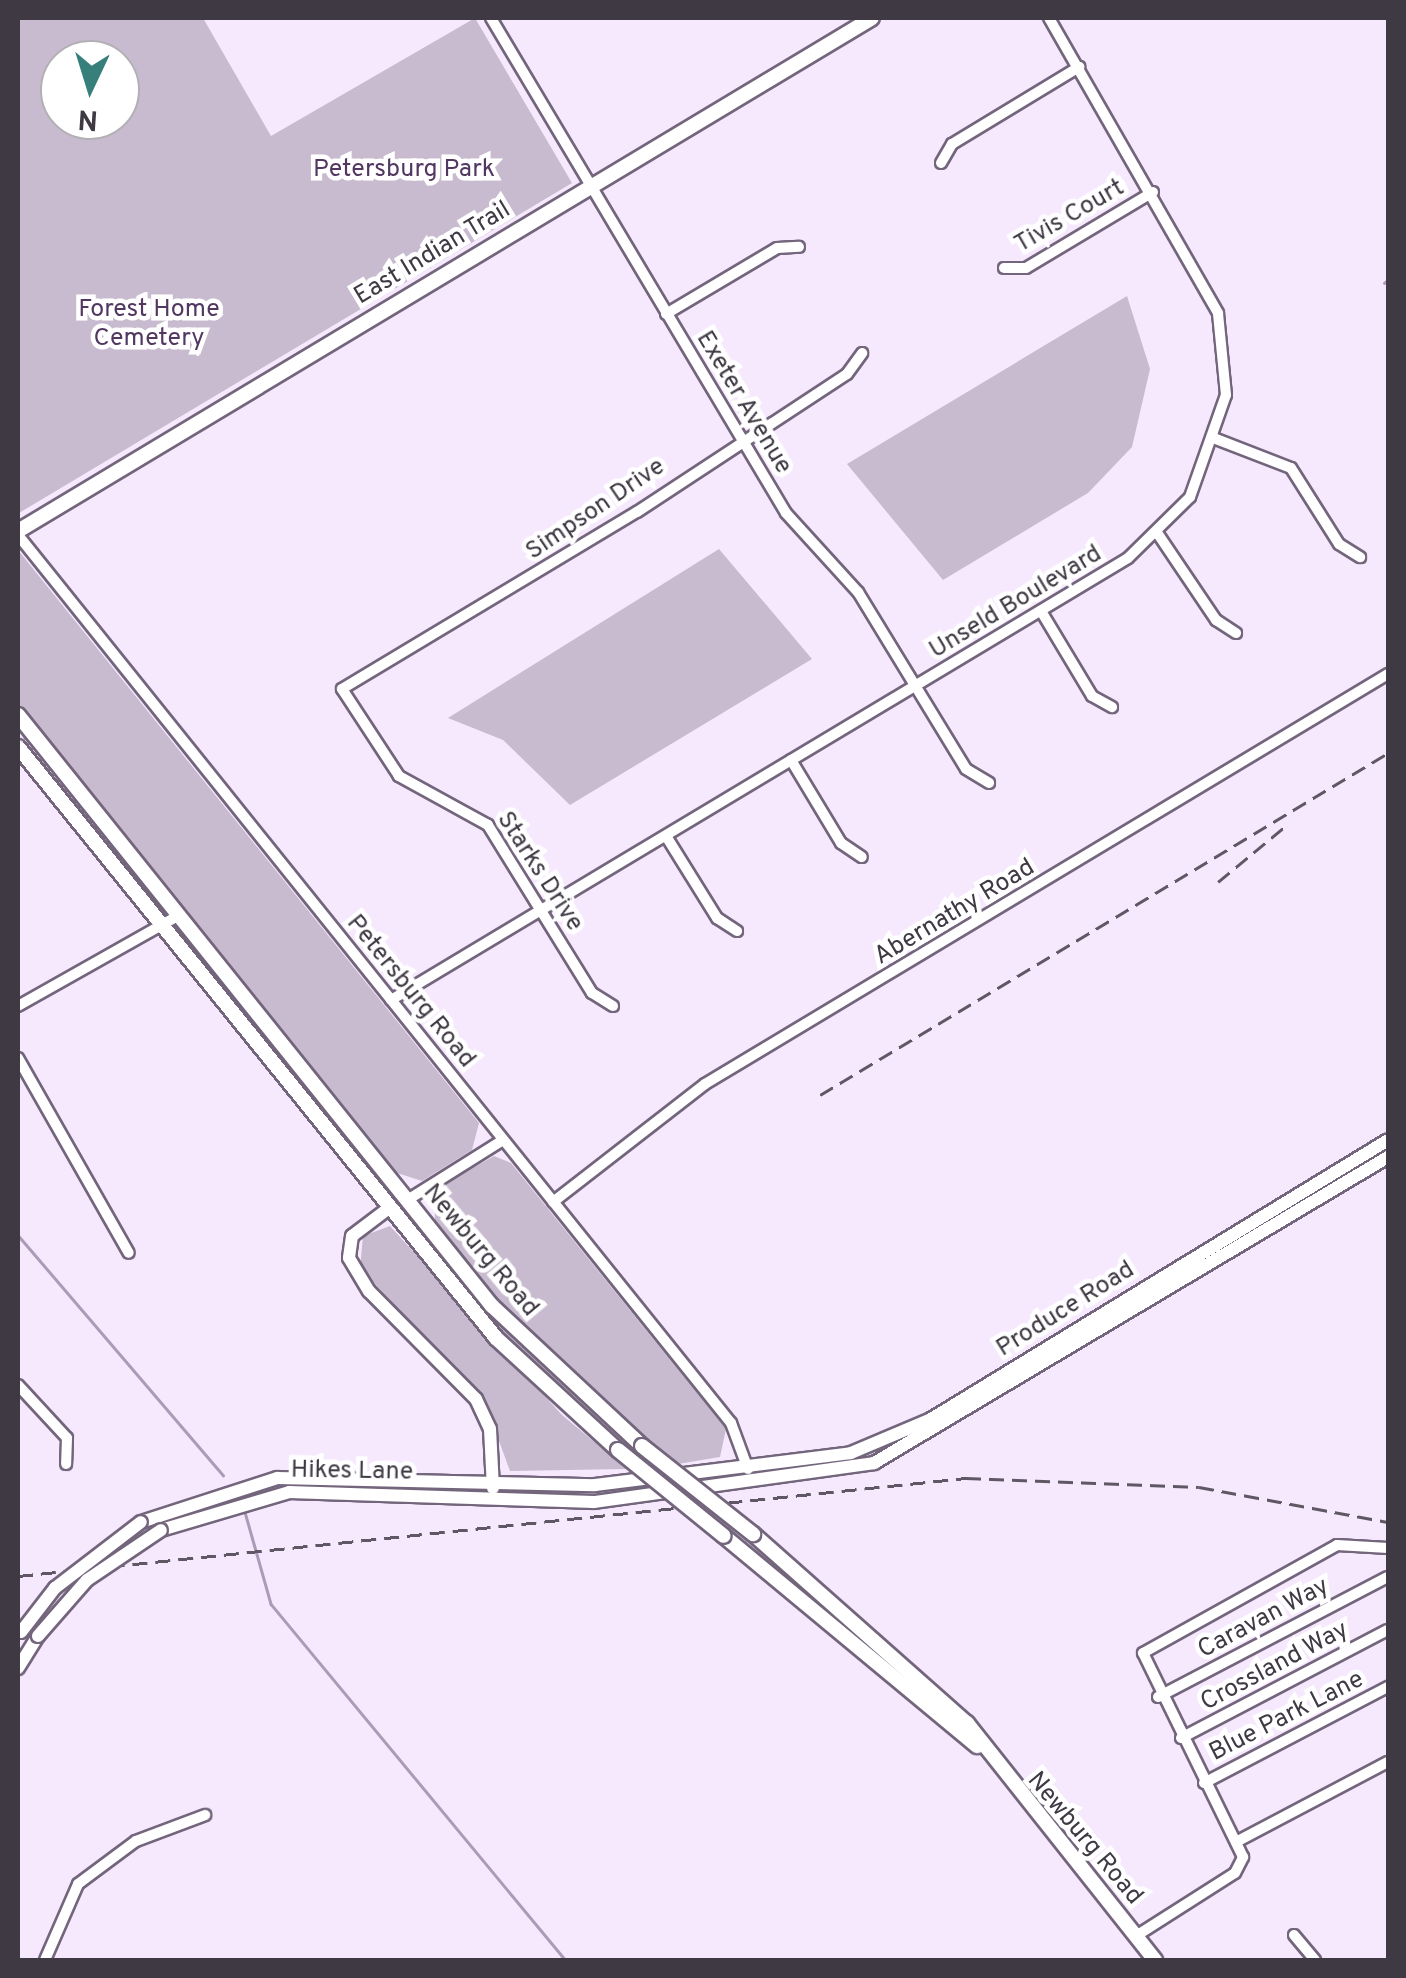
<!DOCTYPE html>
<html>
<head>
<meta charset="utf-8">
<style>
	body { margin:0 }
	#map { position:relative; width:1406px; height:1978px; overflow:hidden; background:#f6e9fe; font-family:Overpass,sans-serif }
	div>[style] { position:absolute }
	.green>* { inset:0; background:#c8bbcf }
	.stream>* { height:2.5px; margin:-1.25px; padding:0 1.25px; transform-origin:1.25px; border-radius:1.25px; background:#ac9ab7 }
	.roads { filter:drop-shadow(2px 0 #73657c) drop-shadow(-2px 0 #73657c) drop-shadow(0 2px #73657c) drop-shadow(0 -2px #73657c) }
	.minor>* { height:10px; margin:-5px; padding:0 5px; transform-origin:5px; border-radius:5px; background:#fff }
	.tertiary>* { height:12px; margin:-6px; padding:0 6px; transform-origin:6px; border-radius:6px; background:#fff }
	.secondary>* { height:14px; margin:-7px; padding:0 7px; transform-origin:7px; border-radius:7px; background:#fff }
	.rail>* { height:2.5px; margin-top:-1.25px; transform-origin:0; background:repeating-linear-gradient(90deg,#5f5763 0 15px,transparent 0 23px) }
	.bridges { filter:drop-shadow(2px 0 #73657c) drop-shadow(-2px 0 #73657c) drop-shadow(0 2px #73657c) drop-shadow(0 -2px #73657c) }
	.tertiary-bridge>* { height:12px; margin:-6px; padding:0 6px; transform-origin:6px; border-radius:6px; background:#fff }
	.secondary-bridge>* { height:14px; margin:-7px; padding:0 7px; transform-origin:7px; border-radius:7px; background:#fff }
	span { translate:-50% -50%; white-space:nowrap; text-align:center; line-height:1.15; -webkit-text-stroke:9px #fff; paint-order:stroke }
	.park-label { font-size:25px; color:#523761 }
	.street-label { font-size:25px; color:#3f3943 }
	.frame { position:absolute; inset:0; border:20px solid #3f3943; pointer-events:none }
	.north { position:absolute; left:40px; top:40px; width:100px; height:100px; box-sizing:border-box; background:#fff; border:2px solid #b2b0b4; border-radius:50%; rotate:184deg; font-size:28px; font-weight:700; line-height:40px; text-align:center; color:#3f3943 }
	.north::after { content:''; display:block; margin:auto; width:35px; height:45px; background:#377f7a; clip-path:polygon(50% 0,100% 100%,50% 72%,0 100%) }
</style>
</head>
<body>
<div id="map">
	<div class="green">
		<div style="clip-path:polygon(evenodd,18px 18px,203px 18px,271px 136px,475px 18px,572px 183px,19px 513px,18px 18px,60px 60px,120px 60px,120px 120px,60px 120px,60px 60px)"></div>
		<div style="clip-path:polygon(1127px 296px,1150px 369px,1132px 447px,1088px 493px,943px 580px,847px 464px)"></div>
		<div style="clip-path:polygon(719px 549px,812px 659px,570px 805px,503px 740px,448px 718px)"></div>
		<div style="clip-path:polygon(18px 550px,479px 1123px,472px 1150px,422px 1181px,394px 1172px,18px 706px)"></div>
		<div style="clip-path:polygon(494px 1156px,511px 1163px,726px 1429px,720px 1457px,678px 1464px,649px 1442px,523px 1331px,435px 1224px,434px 1190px)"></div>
		<div style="clip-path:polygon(420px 1222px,521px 1345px,632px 1451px,534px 1369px,413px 1227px)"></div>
		<div style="clip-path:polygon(390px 1226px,562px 1415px,627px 1469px,510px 1471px,484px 1400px,360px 1268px,363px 1236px)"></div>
	</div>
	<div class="stream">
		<div style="left:1384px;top:283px;width:5px;rotate:-37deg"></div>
		<div style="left:18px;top:1235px;width:316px;rotate:49.5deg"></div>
		<div style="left:245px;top:1512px;width:96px;rotate:74.2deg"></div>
		<div style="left:271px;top:1604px;width:462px;rotate:50.4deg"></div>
	</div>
	<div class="roads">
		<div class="minor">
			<div style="left:491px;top:18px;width:576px;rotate:59.21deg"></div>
			<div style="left:786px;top:513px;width:107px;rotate:47.7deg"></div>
			<div style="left:858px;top:592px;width:207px;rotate:58.6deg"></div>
			<div style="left:966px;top:769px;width:27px;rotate:31deg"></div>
			<div style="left:941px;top:163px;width:22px;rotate:-60deg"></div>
			<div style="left:952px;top:144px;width:149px;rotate:-31.2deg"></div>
			<div style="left:1004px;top:268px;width:22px"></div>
			<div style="left:1026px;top:268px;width:148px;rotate:-30.9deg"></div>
			<div style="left:666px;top:314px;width:129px;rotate:-30.7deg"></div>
			<div style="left:777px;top:248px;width:22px;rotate:-3deg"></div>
			<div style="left:1216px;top:439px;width:80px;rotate:21.1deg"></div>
			<div style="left:1291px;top:468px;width:90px;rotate:57.7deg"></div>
			<div style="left:1339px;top:544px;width:25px;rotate:32deg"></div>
			<div style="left:1158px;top:534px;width:104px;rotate:56deg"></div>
			<div style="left:1216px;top:620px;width:24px;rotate:33deg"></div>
			<div style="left:18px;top:535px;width:1139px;rotate:51.24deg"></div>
			<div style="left:731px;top:1423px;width:49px;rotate:69.7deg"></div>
			<div style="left:1041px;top:611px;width:99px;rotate:59deg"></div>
			<div style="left:1092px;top:696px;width:23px;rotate:29deg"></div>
			<div style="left:791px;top:760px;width:97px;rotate:58.9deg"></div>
			<div style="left:841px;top:843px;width:25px;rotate:34deg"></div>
			<div style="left:666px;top:836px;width:97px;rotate:58.1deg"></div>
			<div style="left:717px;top:918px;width:24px;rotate:33deg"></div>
			<div style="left:391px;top:1000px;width:859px;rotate:-30.95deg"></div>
			<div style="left:1128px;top:558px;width:87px;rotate:-44.5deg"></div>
			<div style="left:1190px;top:497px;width:108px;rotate:-70.6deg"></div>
			<div style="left:1226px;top:395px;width:82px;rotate:-95.6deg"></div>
			<div style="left:1218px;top:313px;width:340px;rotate:-119.8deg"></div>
			<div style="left:18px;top:1006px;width:184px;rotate:-29.4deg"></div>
			<div style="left:613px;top:1006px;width:25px;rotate:-148deg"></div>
			<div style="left:592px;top:993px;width:198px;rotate:-121.8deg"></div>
			<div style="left:488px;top:825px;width:102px;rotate:-151.2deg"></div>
			<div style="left:399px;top:776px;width:104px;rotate:-123.2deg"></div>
			<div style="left:342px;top:689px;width:344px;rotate:-31deg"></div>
			<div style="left:637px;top:512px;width:251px;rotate:-33.3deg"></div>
			<div style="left:847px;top:374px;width:26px;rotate:-54deg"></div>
			<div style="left:18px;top:1058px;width:224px;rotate:60.4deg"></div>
			<div style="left:409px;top:1199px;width:111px;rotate:-32.1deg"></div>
			<div style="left:553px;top:1202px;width:192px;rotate:-37.8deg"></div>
			<div style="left:705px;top:1084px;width:797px;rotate:-30.98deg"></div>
			<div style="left:18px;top:1385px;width:72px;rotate:47.2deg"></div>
			<div style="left:67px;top:1438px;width:26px;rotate:92deg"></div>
			<div style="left:1158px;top:1697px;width:259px;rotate:-27.6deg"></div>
			<div style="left:1181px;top:1738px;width:233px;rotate:-27.6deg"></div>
			<div style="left:1204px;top:1783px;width:208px;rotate:-27.6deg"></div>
			<div style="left:1236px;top:1842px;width:172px;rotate:-27.8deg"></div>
			<div style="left:1294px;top:1935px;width:33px;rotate:50deg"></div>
			<div style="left:1136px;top:1936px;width:117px;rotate:-32.5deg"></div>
			<div style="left:1235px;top:1873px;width:18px;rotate:-63deg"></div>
			<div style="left:1243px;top:1857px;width:227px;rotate:-116.1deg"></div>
			<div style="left:1143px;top:1653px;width:222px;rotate:-29.1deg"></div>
			<div style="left:1337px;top:1545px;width:51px;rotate:3.4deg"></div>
			<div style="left:45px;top:1960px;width:83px;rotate:-66.5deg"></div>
			<div style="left:78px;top:1884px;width:72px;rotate:-36.6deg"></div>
			<div style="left:136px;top:1841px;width:74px;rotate:-20.6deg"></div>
		</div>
		<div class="tertiary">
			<div style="left:389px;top:1208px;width:46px;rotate:142.9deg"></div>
			<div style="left:352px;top:1236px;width:22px;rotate:98deg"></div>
			<div style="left:349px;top:1258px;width:39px;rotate:59deg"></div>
			<div style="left:369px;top:1291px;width:152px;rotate:45.3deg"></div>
			<div style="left:476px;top:1399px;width:33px;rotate:65deg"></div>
			<div style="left:490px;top:1429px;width:59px;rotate:87.1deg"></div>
			<div style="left:141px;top:1522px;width:143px;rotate:-17.9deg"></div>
			<div style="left:277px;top:1478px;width:318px;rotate:1.3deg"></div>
			<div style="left:595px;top:1485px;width:258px;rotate:-7.1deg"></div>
			<div style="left:851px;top:1453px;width:87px;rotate:-23deg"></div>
			<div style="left:931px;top:1419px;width:535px;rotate:-31.4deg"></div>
			<div style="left:161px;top:1530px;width:134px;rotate:-16.5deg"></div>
			<div style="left:289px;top:1492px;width:305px;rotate:1.9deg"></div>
			<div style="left:594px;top:1502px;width:283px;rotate:-7.9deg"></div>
			<div style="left:874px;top:1463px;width:598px;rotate:-30.77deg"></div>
			<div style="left:18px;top:1668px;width:38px;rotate:-58deg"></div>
		</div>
		<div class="secondary">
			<div style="left:18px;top:531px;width:996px;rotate:-30.99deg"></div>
			<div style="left:18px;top:715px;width:758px;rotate:51.27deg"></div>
			<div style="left:492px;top:1306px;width:205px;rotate:43deg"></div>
			<div style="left:18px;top:747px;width:760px;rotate:51.03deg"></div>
			<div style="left:496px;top:1338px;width:166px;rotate:42.6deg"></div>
			<div style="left:753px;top:1534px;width:286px;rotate:41.5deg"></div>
			<div style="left:967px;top:1723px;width:303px;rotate:51.6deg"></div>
			<div style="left:724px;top:1536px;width:329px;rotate:39.7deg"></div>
		</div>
	</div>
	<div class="rail">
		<div style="left:1218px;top:882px;width:89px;rotate:-39.6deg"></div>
		<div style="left:820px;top:1095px;width:663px;rotate:-31.05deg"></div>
		<div style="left:18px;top:1576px;width:953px;rotate:-5.9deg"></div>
		<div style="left:966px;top:1478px;width:233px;rotate:2.2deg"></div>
		<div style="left:1199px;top:1487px;width:192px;rotate:10.5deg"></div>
	</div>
	<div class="bridges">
		<div class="tertiary-bridge">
			<div style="left:21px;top:1632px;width:56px;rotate:-52.3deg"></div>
			<div style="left:55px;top:1588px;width:108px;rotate:-37.5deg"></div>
			<div style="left:38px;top:1636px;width:74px;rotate:-48.8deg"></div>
			<div style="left:87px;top:1580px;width:89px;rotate:-34deg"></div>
		</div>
		<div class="secondary-bridge">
			<div style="left:642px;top:1446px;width:142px;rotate:38.4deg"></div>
			<div style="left:618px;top:1450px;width:136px;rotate:39.1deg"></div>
		</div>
	</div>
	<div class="park-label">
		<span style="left:404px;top:170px">Petersburg Park</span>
		<span style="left:149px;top:325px">Forest Home<br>Cemetery</span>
	</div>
	<div class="street-label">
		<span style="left:1070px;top:217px;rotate:-30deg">Tivis Court</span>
		<span style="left:433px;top:254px;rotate:-31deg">East Indian Trail</span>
		<span style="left:743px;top:403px;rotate:59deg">Exeter Avenue</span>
		<span style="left:596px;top:510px;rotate:-34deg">Simpson Drive</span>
		<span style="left:1016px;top:603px;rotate:-31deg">Unseld Boulevard</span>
		<span style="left:539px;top:872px;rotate:57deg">Starks Drive</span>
		<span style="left:955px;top:913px;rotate:-31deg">Abernathy Road</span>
		<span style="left:410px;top:992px;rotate:51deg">Petersburg Road</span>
		<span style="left:480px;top:1251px;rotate:50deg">Newburg Road</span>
		<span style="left:1066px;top:1310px;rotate:-32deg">Produce Road</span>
		<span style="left:352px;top:1472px;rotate:1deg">Hikes Lane</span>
		<span style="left:1264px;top:1619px;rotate:-28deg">Caravan Way</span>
		<span style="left:1275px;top:1667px;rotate:-28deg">Crossland Way</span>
		<span style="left:1287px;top:1717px;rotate:-27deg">Blue Park Lane</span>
		<span style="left:1084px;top:1839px;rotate:50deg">Newburg Road</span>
	</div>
	<div class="frame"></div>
	<div class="north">N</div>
</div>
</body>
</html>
